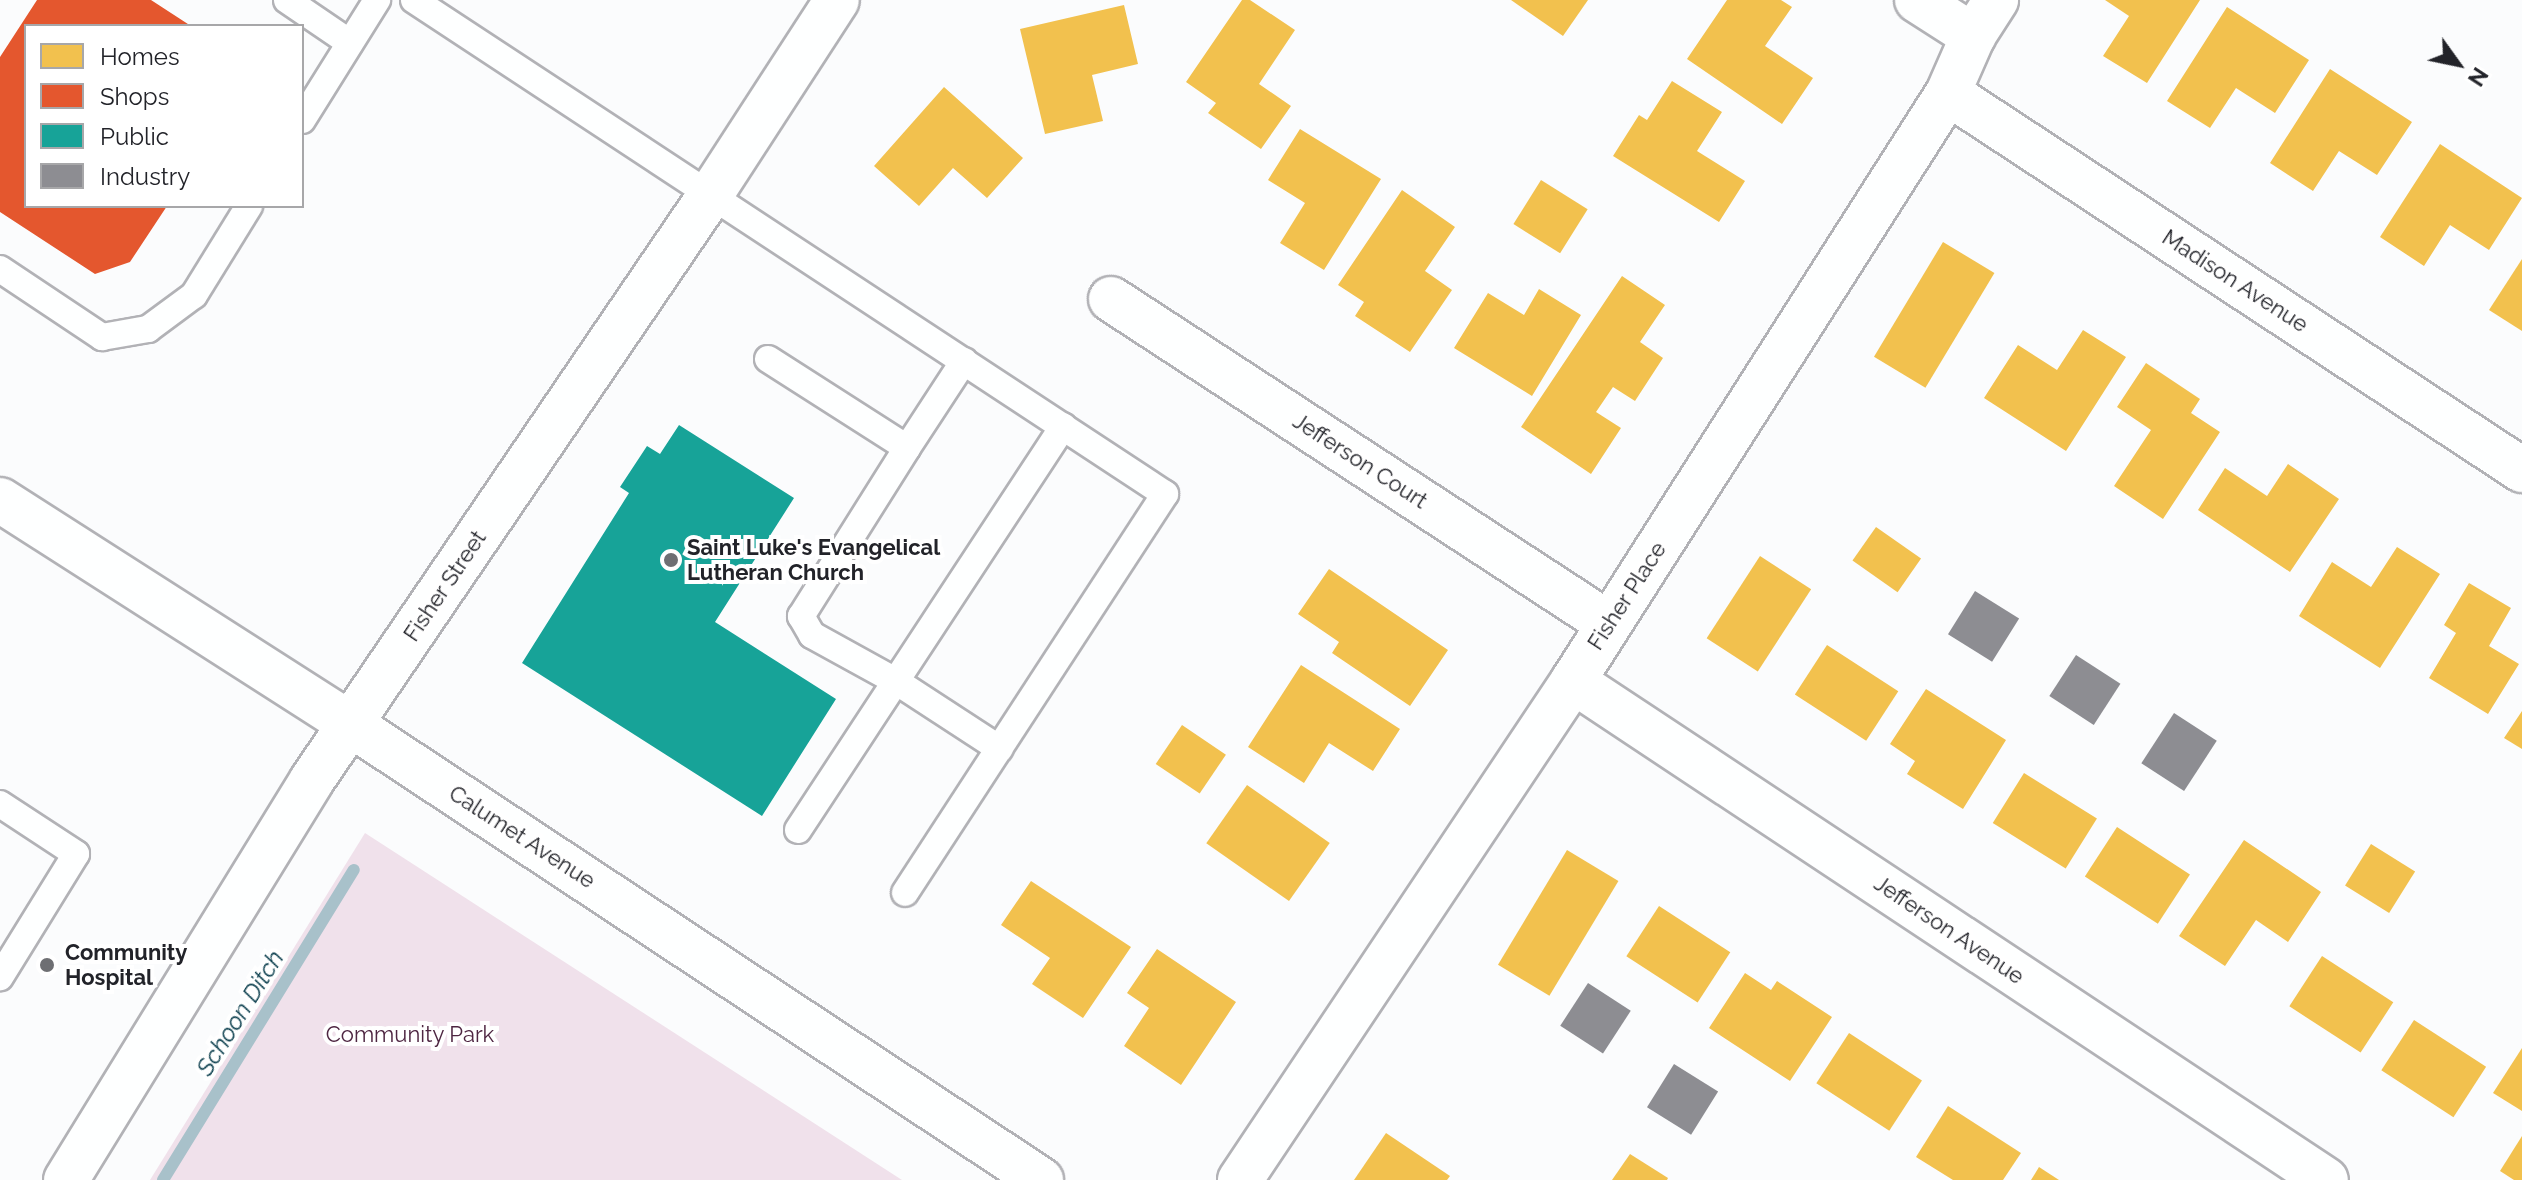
<!DOCTYPE html>
<html>
<head>
<meta charset="utf-8">
<style>
	body { margin:0 }
	#map { position:relative; width:2522px; height:1180px; overflow:hidden; background:#fbfcfd; font-family:Raleway,sans-serif }
	div>[style] { position:absolute }
	.green>* { inset:0; background:#f0e1eb }
	.homes>* { inset:0; background:#f2c14e; transform-origin:0 0 }
	.shops>* { inset:0; background:#e4572e }
	.public>* { inset:0; background:#17a398 }
	.industry>* { inset:0; background:#8d8d92; transform-origin:0 0 }
	.stream>* { height:12px; margin:-6px; padding:0 6px; transform-origin:6px; border-radius:6px; background:#a8c1ca }
	.roads { filter:drop-shadow(2px 0 #b2b2b6) drop-shadow(-2px 0 #b2b2b6) drop-shadow(0 2px #b2b2b6) drop-shadow(0 -2px #b2b2b6) }
	.service>* { height:26px; margin:-13px; padding:0 13px; transform-origin:13px; border-radius:13px; background:#feffff }
	.minor>* { height:44px; margin:-22px; padding:0 22px; transform-origin:22px; border-radius:22px; background:#feffff }
	.tertiary>* { height:44px; margin:-22px; padding:0 22px; transform-origin:22px; border-radius:22px; background:#feffff }
	.secondary>* { height:44px; margin:-22px; padding:0 22px; transform-origin:22px; border-radius:22px; background:#feffff }
	.dots>* { width:22px; height:22px; translate:-50% -50%; box-sizing:border-box; border:4px solid #fff; border-radius:50% }
	span { translate:-50% -50%; white-space:nowrap; text-align:center; line-height:1.15; -webkit-text-stroke:8px #fff; paint-order:stroke }
	.street-label { font-size:22px; color:#222329 }
	.poi-label { font-size:22px; color:#222329; font-weight:700 }
	.left { translate:0 -50%; text-align:left }
	.park-label { font-size:22px; color:#4e2642 }
	.water-label { font-size:24px; color:#0c3f4e; font-style:italic }
	.legend { position:absolute; left:24px; top:24px; width:280px; height:184px; box-sizing:border-box; background:#fff; border:2px solid #a7a7a9; margin:0; padding:10px 14px; list-style:none; font-size:24px; color:#222329 }
	.legend li { display:flex; align-items:center; gap:16px; height:40px }
	.legend b { width:40px; border:2px solid #a7a7a9 }
	.north { position:absolute; left:2418px; top:24px; width:80px; height:80px; -webkit-text-stroke:6px #fff; paint-order:stroke; rotate:123deg; font-size:22px; font-weight:700; line-height:32px; text-align:center; color:#222329 }
	.north::after { content:''; display:block; margin:auto; width:28px; height:36px; background:#222329; clip-path:polygon(50% 0,100% 100%,50% 72%,0 100%) }
</style>
</head>
<body>
<div id="map">
	<div class="green">
		<div style="clip-path:polygon(365px 833px,902px 1180px,150px 1180px)"></div>
	</div>
	<div class="homes">
		<div style="clip-path:polygon(1242px 0,1250px 0,1295px 30px,1259px 84px,1291px 106px,1261px 149px,1208px 113px,1216px 103px,1186px 82px)"></div>
		<div style="clip-path:polygon(1511px 0,1588px 0,1563px 36px)"></div>
		<div style="clip-path:polygon(1727px 0,1781px 0,1792px 7px,1765px 46px,1813px 78px,1782px 124px,1687px 59px)"></div>
		<div style="clip-path:polygon(2105px 0,2200px 0,2147px 83px,2103px 56px,2129px 16px)"></div>
		<div style="clip-path:polygon(1124px 5px,1138px 64px,1092px 75px,1103px 121px,1045px 134px,1020px 29px)"></div>
		<div style="clip-path:polygon(2227px 7px,2309px 60px,2275px 113px,2236px 88px,2210px 128px,2167px 101px)"></div>
		<div style="clip-path:polygon(2330px 69px,2412px 122px,2377px 175px,2339px 151px,2313px 191px,2270px 163px)"></div>
		<div style="clip-path:polygon(1672px 81px,1722px 112px,1697px 151px,1745px 181px,1719px 222px,1613px 156px,1639px 115px,1647px 120px)"></div>
		<div style="clip-path:polygon(944px 87px,1023px 158px,987px 198px,953px 168px,919px 206px,874px 166px)"></div>
		<div style="clip-path:polygon(1300px 129px,1381px 179px,1324px 270px,1280px 243px,1305px 203px,1268px 180px)"></div>
		<div style="clip-path:polygon(2440px 144px,2522px 198px,2489px 250px,2450px 225px,2424px 266px,2380px 237px)"></div>
		<div style="left:1541px;top:180px;width:55px;height:52px;rotate:32deg"></div>
		<div style="clip-path:polygon(1402px 190px,1455px 227px,1425px 271px,1452px 290px,1410px 352px,1355px 316px,1364px 302px,1338px 285px)"></div>
		<div style="left:1943px;top:242px;width:60px;height:134px;rotate:31deg"></div>
		<div style="clip-path:polygon(2522px 259px,2522px 331px,2489px 310px)"></div>
		<div style="clip-path:polygon(1622px 276px,1665px 305px,1640px 342px,1663px 358px,1635px 401px,1613px 387px,1596px 412px,1621px 428px,1591px 474px,1521px 427px)"></div>
		<div style="clip-path:polygon(1539px 289px,1581px 315px,1532px 396px,1454px 348px,1488px 293px,1524px 315px)"></div>
		<div style="clip-path:polygon(2083px 330px,2126px 357px,2066px 451px,1984px 398px,2018px 345px,2057px 370px)"></div>
		<div style="clip-path:polygon(2146px 363px,2200px 399px,2191px 413px,2220px 432px,2163px 519px,2114px 486px,2151px 430px,2117px 407px)"></div>
		<div style="clip-path:polygon(2288px 464px,2339px 499px,2290px 572px,2198px 510px,2225px 468px,2267px 496px)"></div>
		<div style="left:1876px;top:527px;width:55px;height:41px;rotate:35deg"></div>
		<div style="clip-path:polygon(2397px 547px,2440px 574px,2380px 668px,2299px 616px,2332px 562px,2371px 587px)"></div>
		<div style="left:1760px;top:556px;width:61px;height:98px;rotate:33deg"></div>
		<div style="clip-path:polygon(1329px 569px,1448px 650px,1410px 706px,1332px 653px,1339px 642px,1298px 614px)"></div>
		<div style="clip-path:polygon(2469px 583px,2511px 608px,2489px 646px,2519px 664px,2488px 714px,2429px 678px,2456px 633px,2444px 625px)"></div>
		<div style="left:1827px;top:645px;width:85px;height:59px;rotate:33deg"></div>
		<div style="clip-path:polygon(1301px 665px,1400px 729px,1373px 771px,1329px 743px,1304px 783px,1248px 747px)"></div>
		<div style="clip-path:polygon(1926px 689px,2006px 740px,1963px 809px,1907px 774px,1915px 761px,1890px 744px)"></div>
		<div style="clip-path:polygon(2522px 711px,2522px 749px,2504px 738px)"></div>
		<div style="left:1182px;top:725px;width:53px;height:47px;rotate:34deg"></div>
		<div style="left:2024px;top:773px;width:86px;height:59px;rotate:32deg"></div>
		<div style="left:1247px;top:785px;width:101px;height:71px;rotate:35deg"></div>
		<div style="left:2117px;top:827px;width:87px;height:59px;rotate:33deg"></div>
		<div style="clip-path:polygon(2244px 840px,2321px 892px,2288px 942px,2256px 920px,2225px 966px,2179px 936px)"></div>
		<div style="left:2371px;top:844px;width:52px;height:49px;rotate:32deg"></div>
		<div style="left:1567px;top:850px;width:60px;height:134px;rotate:31deg"></div>
		<div style="clip-path:polygon(1031px 881px,1131px 947px,1083px 1018px,1032px 984px,1050px 958px,1001px 925px)"></div>
		<div style="left:1659px;top:906px;width:85px;height:60px;rotate:33deg"></div>
		<div style="clip-path:polygon(1157px 949px,1236px 1002px,1181px 1085px,1124px 1046px,1149px 1008px,1127px 993px)"></div>
		<div style="left:2322px;top:956px;width:85px;height:60px;rotate:33deg"></div>
		<div style="clip-path:polygon(1745px 973px,1771px 990px,1777px 981px,1832px 1017px,1790px 1081px,1709px 1028px)"></div>
		<div style="left:2414px;top:1020px;width:86px;height:60px;rotate:33deg"></div>
		<div style="left:1849px;top:1033px;width:87px;height:60px;rotate:33deg"></div>
		<div style="clip-path:polygon(2522px 1048px,2522px 1111px,2493px 1093px)"></div>
		<div style="clip-path:polygon(1948px 1106px,2021px 1153px,2003px 1180px,1953px 1180px,1916px 1157px)"></div>
		<div style="clip-path:polygon(1386px 1133px,1450px 1176px,1447px 1180px,1354px 1180px)"></div>
		<div style="clip-path:polygon(2522px 1136px,2522px 1180px,2514px 1180px,2500px 1171px)"></div>
		<div style="clip-path:polygon(1630px 1154px,1668px 1178px,1667px 1180px,1612px 1180px)"></div>
		<div style="clip-path:polygon(2039px 1167px,2059px 1180px,2031px 1180px)"></div>
	</div>
	<div class="shops">
		<div style="clip-path:polygon(37px 0,151px 0,191px 26px,26px 26px,26px 206px,167px 206px,130px 262px,95px 274px,0 212px,0 57px)"></div>
	</div>
	<div class="public">
		<div style="clip-path:polygon(679px 425px,794px 498px,715px 622px,836px 699px,762px 816px,522px 663px,629px 493px,620px 487px,647px 446px,660px 454px)"></div>
	</div>
	<div class="industry">
		<div style="left:1975px;top:591px;width:52px;height:51px;rotate:32deg"></div>
		<div style="left:2076px;top:655px;width:53px;height:49px;rotate:33deg"></div>
		<div style="left:2174px;top:713px;width:51px;height:60px;rotate:33deg"></div>
		<div style="left:1588px;top:983px;width:51px;height:51px;rotate:33deg"></div>
		<div style="left:1674px;top:1064px;width:52px;height:51px;rotate:32deg"></div>
	</div>
	<div class="stream">
		<div style="left:163px;top:1180px;width:364px;rotate:-58.4deg"></div>
	</div>
	<div class="roads">
		<div class="service">
			<div style="left:287px;top:0;width:76px;rotate:34.3deg"></div>
			<div style="left:414px;top:0;width:899px;rotate:33.34deg"></div>
			<div style="left:1165px;top:494px;width:476px;rotate:123.1deg"></div>
			<div style="left:302px;top:120px;width:142px;rotate:-58deg"></div>
			<div style="left:0;top:269px;width:123px;rotate:33.7deg"></div>
			<div style="left:102px;top:337px;width:47px;rotate:-9.9deg"></div>
			<div style="left:148px;top:329px;width:57px;rotate:-36.5deg"></div>
			<div style="left:194px;top:295px;width:105px;rotate:-58.3deg"></div>
			<div style="left:768px;top:359px;width:165px;rotate:32.6deg"></div>
			<div style="left:907px;top:448px;width:199px;rotate:122.2deg"></div>
			<div style="left:801px;top:616px;width:22px;rotate:60deg"></div>
			<div style="left:812px;top:635px;width:94px;rotate:28.8deg"></div>
			<div style="left:894px;top:680px;width:126px;rotate:33.1deg"></div>
			<div style="left:907px;top:448px;width:104px;rotate:-56.8deg"></div>
			<div style="left:0;top:804px;width:91px;rotate:33.3deg"></div>
			<div style="left:76px;top:854px;width:145px;rotate:121.7deg"></div>
			<div style="left:798px;top:830px;width:483px;rotate:-56.7deg"></div>
		</div>
		<div class="minor">
			<div style="left:1917px;top:0;width:67px;rotate:32.7deg"></div>
			<div style="left:1948px;top:93px;width:687px;rotate:33.3deg"></div>
			<div style="left:1111px;top:299px;width:595px;rotate:33.13deg"></div>
			<div style="left:1573px;top:681px;width:903px;rotate:33.53deg"></div>
			<div style="left:1240px;top:1180px;width:600px;rotate:-56.28deg"></div>
			<div style="left:1573px;top:681px;width:697px;rotate:-57.47deg"></div>
			<div style="left:1948px;top:93px;width:62px;rotate:-66.3deg"></div>
			<div style="left:1973px;top:36px;width:43px;rotate:-57.4deg"></div>
		</div>
		<div class="tertiary">
			<div style="left:66px;top:1180px;width:470px;rotate:-58.4deg"></div>
			<div style="left:312px;top:780px;width:709px;rotate:-55.75deg"></div>
			<div style="left:711px;top:194px;width:231px;rotate:-57deg"></div>
		</div>
		<div class="secondary">
			<div style="left:0;top:500px;width:416px;rotate:32.6deg"></div>
			<div style="left:350px;top:724px;width:828px;rotate:33.42deg"></div>
		</div>
	</div>
	<div class="dots">
		<div style="left:671px;top:560px;background:#6e6f73"></div>
		<div style="left:47px;top:965px;background:#6e6f73"></div>
	</div>
	<div class="street-label">
		<span style="left:2235px;top:281px;rotate:33deg">Madison Avenue</span>
		<span style="left:1360px;top:461px;rotate:33deg">Jefferson Court</span>
		<span style="left:445px;top:586px;rotate:-56deg">Fisher Street</span>
		<span style="left:1627px;top:596px;rotate:-57deg">Fisher Place</span>
		<span style="left:522px;top:837px;rotate:33deg">Calumet Avenue</span>
		<span style="left:1949px;top:930px;rotate:34deg">Jefferson Avenue</span>
	</div>
	<div class="poi-label">
		<span class="left" style="left:687px;top:560px">Saint Luke's Evangelical<br>Lutheran Church</span>
		<span class="left" style="left:65px;top:965px">Community<br>Hospital</span>
	</div>
	<div class="park-label">
		<span style="left:410px;top:1035px">Community Park</span>
	</div>
	<div class="water-label">
		<span style="left:240px;top:1013px;rotate:-58deg">Schoon Ditch</span>
	</div>
	<ul class="legend">
	<li><b style="height:22px;background:#f2c14e"></b>Homes</li>
	<li><b style="height:22px;background:#e4572e"></b>Shops</li>
	<li><b style="height:22px;background:#17a398"></b>Public</li>
	<li><b style="height:22px;background:#8d8d92"></b>Industry</li>
	</ul>
	<div class="north">N</div>
</div>
</body>
</html>
